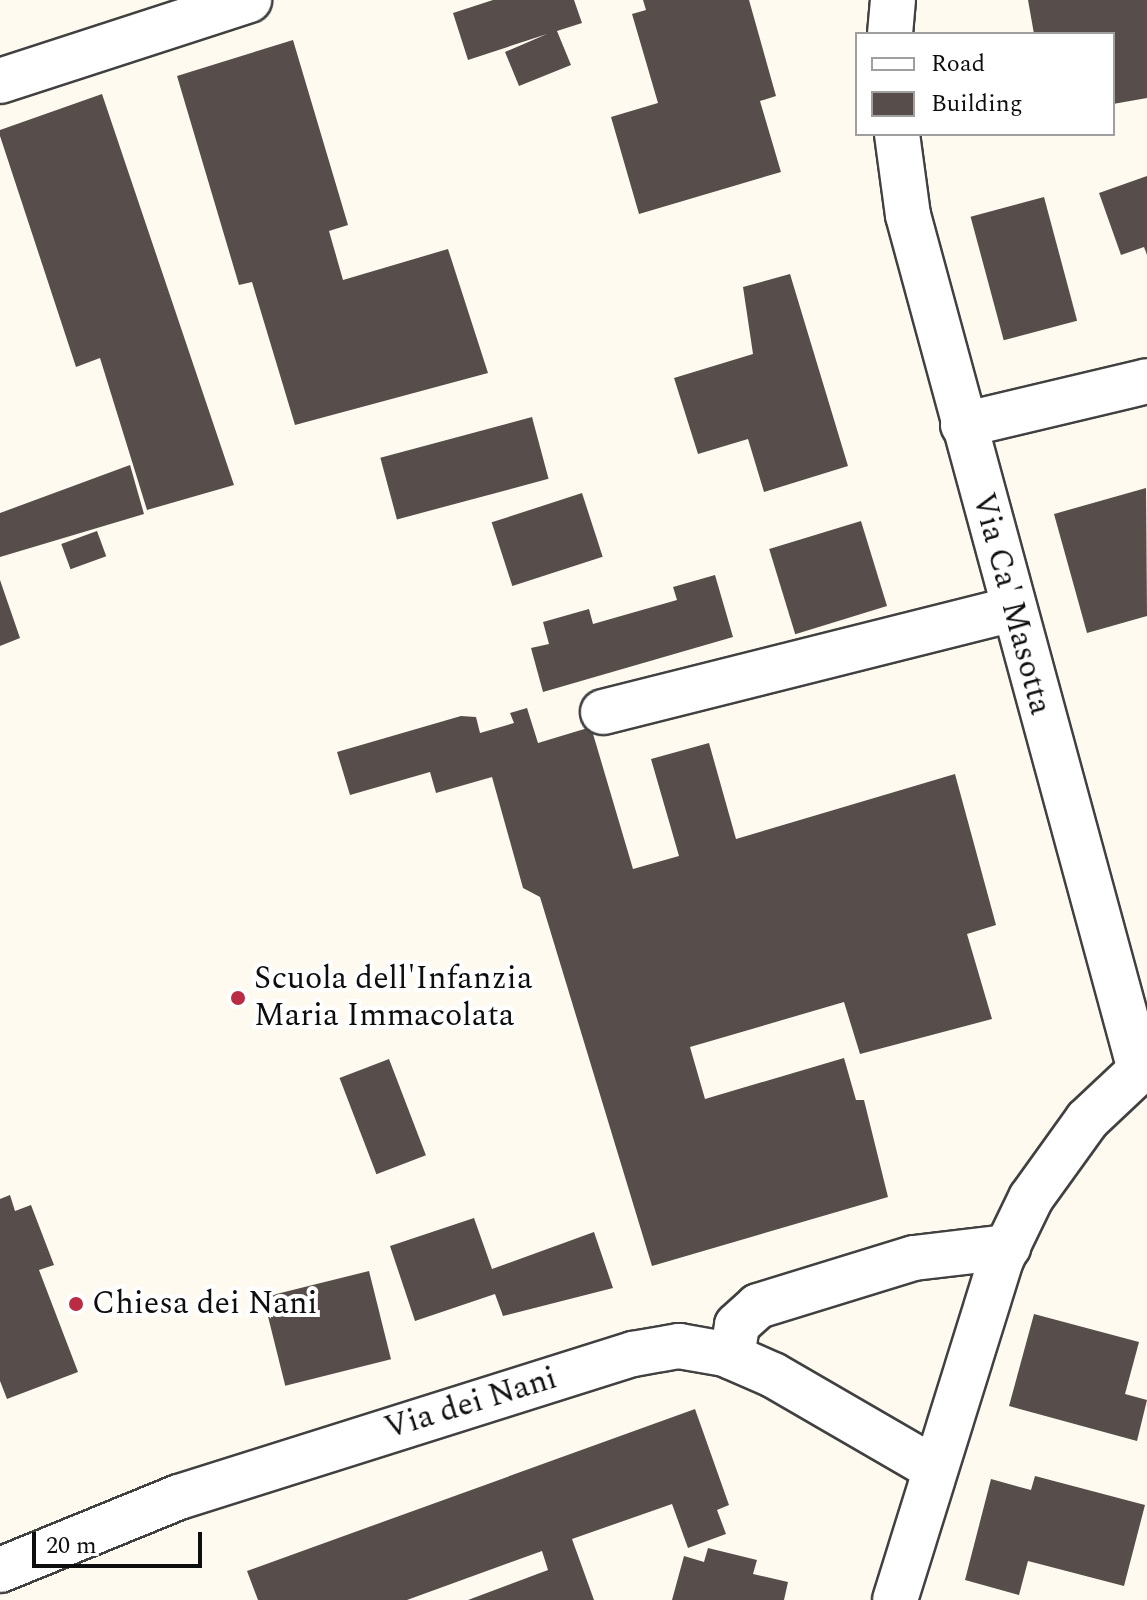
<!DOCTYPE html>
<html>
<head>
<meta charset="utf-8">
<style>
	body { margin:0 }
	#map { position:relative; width:1147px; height:1600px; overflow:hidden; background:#fefaf0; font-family:Spectral,serif }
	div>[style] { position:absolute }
	.building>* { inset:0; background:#574e4b; transform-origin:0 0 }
	.roads { filter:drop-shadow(2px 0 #414141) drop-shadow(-2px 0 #414141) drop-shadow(0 2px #414141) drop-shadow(0 -2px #414141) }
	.minor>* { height:44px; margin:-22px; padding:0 22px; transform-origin:22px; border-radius:22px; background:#fff }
	.dots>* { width:22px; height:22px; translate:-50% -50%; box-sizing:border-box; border:4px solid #fff; border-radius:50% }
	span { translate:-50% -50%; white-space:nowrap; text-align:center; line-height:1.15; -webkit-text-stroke:8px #fff; paint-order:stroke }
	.street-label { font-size:32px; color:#0e0e0e }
	.poi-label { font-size:32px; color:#0e0e0e }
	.left { translate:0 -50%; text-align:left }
	.legend { position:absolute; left:855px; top:32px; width:260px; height:104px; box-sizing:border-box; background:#fff; border:2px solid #9f9f9f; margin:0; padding:10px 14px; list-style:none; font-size:24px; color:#0e0e0e }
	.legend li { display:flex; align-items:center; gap:16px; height:40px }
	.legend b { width:40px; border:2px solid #9f9f9f }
	.scale { position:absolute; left:32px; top:1532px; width:170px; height:36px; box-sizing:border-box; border:4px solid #0e0e0e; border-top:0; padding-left:10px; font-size:24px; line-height:28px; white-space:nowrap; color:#0e0e0e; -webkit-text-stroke:6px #fff; paint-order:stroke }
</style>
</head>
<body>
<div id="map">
	<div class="building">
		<div style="clip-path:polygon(493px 0,574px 0,582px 23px,557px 31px,571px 65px,519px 86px,505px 52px,547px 34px,468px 60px,453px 13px)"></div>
		<div style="clip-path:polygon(643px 0,749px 0,776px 96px,760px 101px,781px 172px,639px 214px,611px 117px,658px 103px,632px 14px,646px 10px)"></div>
		<div style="clip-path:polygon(1028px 0,1147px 0,1147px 98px,1113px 104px,1113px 34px,1034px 34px)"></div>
		<div style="clip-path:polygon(293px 40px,348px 225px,329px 231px,343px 280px,448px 249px,488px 373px,295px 425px,252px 282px,239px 285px,177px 76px)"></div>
		<div style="clip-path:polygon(102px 94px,234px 485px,147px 510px,100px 358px,76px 367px,0 136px,0 130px)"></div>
		<div style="clip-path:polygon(1147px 176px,1147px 255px,1144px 247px,1121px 255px,1099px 193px)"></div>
		<div style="left:1044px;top:197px;width:128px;height:76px;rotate:75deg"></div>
		<div style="clip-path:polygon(790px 274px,848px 466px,764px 492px,748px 439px,698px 454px,674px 378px,753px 354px,743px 287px)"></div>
		<div style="left:532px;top:417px;width:64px;height:157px;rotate:75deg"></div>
		<div style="clip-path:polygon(130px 465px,144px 514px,0 557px,0 513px)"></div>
		<div style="clip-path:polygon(1146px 488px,1147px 616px,1087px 633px,1054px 514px)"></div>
		<div style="left:582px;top:493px;width:67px;height:95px;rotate:72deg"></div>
		<div style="left:861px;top:521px;width:89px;height:96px;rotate:73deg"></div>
		<div style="left:97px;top:531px;width:27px;height:38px;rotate:70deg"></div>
		<div style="clip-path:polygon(715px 575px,733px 637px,543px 692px,531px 648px,549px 644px,543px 622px,589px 609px,593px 624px,677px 600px,673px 587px)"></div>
		<div style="clip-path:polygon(0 580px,20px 638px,0 646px)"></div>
		<div style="clip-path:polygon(527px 708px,538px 743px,591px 727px,633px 869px,679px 856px,651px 759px,709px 743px,736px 839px,955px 774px,996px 925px,967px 934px,992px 1019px,860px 1054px,844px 1002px,690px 1047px,705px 1099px,844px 1058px,856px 1100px,864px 1100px,888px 1197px,652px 1266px,540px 897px,523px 888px,492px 777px,436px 793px,430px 772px,350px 795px,337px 752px,461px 716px,476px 717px,480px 733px,514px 723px,510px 713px)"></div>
		<div style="left:389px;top:1059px;width:103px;height:53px;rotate:69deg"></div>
		<div style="clip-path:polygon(10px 1195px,15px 1211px,31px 1205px,54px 1265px,39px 1270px,78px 1372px,7px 1399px,0 1381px,0 1199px)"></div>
		<div style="clip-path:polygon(474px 1218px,492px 1269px,594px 1232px,613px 1288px,503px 1316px,495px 1294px,415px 1321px,390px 1246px)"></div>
		<div style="left:369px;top:1271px;width:91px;height:109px;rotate:76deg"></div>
		<div style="clip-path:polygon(1034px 1314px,1139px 1342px,1125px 1394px,1147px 1400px,1137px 1441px,1009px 1406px)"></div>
		<div style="clip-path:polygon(695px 1409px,729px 1505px,717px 1510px,726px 1534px,688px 1548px,672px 1504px,572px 1539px,594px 1600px,468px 1600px,548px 1570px,542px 1551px,407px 1600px,258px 1600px,247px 1571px)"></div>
		<div style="clip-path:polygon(1035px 1476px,1145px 1505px,1124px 1586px,1028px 1561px,1019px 1595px,965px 1580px,991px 1479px,1031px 1490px)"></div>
		<div style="clip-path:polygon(708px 1548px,757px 1560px,753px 1574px,788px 1582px,784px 1600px,672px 1600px,684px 1556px,704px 1562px)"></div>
	</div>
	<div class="roads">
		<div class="minor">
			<div style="left:890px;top:34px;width:34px;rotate:-85deg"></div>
			<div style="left:0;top:81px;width:262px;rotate:-18deg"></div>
			<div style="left:897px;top:134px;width:82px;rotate:82.3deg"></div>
			<div style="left:908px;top:215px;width:886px;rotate:74.82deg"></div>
			<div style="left:963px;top:425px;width:189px;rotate:-13.4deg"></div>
			<div style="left:603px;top:712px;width:422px;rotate:-14.1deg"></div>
			<div style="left:732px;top:1357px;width:32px;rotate:-81deg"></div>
			<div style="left:737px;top:1325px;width:28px;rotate:-42deg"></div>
			<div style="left:758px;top:1306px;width:163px;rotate:-17.1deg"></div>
			<div style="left:914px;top:1258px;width:95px;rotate:-6.7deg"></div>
			<div style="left:0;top:1570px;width:193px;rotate:-22.2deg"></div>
			<div style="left:179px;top:1497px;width:476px;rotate:-17.5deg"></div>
			<div style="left:633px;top:1354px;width:47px;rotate:-9.9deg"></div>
			<div style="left:679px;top:1346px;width:47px;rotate:9.9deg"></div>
			<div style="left:725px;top:1354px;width:52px;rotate:23.6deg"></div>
			<div style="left:773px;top:1375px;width:184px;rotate:30.1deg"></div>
			<div style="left:895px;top:1600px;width:354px;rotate:-72.7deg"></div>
			<div style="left:1000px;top:1262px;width:71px;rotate:-64.2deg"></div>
			<div style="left:1031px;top:1198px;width:96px;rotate:-54.3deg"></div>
			<div style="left:1087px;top:1120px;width:73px;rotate:-43.3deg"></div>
		</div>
	</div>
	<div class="dots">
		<div style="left:238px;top:998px;background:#ba2b44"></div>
		<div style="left:76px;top:1304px;background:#ba2b44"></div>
	</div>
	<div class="street-label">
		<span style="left:1011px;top:604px;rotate:75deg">Via Ca' Masotta</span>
		<span style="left:471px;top:1404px;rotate:-17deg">Via dei Nani</span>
	</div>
	<div class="poi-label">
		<span class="left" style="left:254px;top:998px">Scuola dell'Infanzia<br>Maria Immacolata</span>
		<span class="left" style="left:92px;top:1304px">Chiesa dei Nani</span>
	</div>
	<ul class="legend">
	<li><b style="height:10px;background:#fff"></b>Road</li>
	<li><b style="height:22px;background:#574e4b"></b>Building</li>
	</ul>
	<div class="scale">20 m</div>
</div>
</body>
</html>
